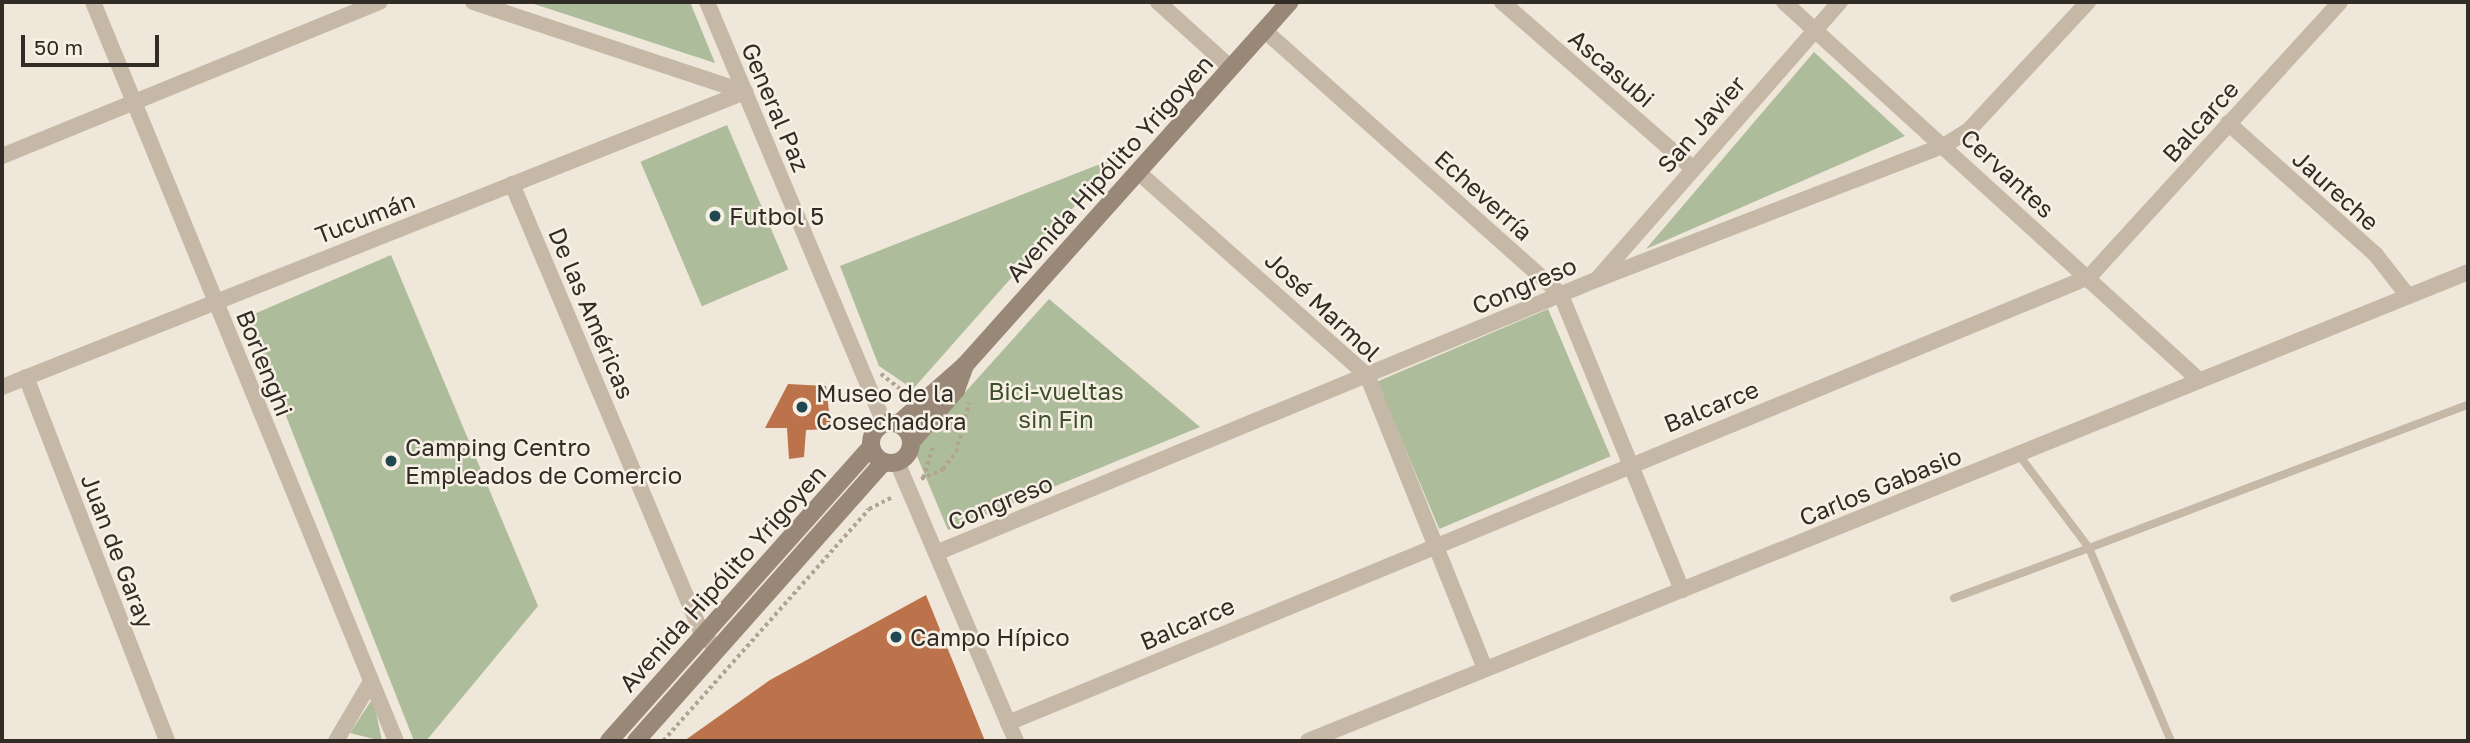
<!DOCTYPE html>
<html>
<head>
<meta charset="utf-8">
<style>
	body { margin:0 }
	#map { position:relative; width:2470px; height:743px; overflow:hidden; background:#efe7d9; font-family:"Golos Text",sans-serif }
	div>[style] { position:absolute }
	.green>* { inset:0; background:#adbc9b; transform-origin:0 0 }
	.building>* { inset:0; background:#bc724a }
	.path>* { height:3.5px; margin-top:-1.75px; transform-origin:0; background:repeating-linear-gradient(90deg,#b1a291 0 3.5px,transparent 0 7px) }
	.lane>* { height:8px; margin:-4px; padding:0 4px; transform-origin:4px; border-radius:4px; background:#c6b8a6 }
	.street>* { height:16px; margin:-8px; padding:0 8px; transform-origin:8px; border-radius:8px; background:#c6b8a6 }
	.secondary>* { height:18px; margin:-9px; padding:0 9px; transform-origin:9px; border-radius:9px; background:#998878 }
	.secondary>.ring { margin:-9px; padding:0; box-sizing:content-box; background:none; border:18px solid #998878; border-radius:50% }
	.dots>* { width:19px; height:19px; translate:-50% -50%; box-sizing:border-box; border:4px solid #f7f1e5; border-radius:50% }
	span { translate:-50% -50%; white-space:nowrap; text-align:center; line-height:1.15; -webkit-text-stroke:5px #f7f1e5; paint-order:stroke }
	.street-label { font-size:24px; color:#322c26 }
	.poi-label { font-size:24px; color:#322c26 }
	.left { translate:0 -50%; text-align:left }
	.park-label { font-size:24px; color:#3e4f2c }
	.frame { position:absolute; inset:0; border:4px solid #322c26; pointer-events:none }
	.scale { position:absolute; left:21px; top:35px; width:138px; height:32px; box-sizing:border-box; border:4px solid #322c26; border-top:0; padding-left:9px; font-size:21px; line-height:24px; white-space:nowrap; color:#322c26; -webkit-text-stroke:5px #f7f1e5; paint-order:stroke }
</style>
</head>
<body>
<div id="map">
	<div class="green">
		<div style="clip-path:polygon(528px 2px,690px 2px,715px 63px)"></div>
		<div style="clip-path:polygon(1814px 52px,1905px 136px,1646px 249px)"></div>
		<div style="left:727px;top:125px;width:157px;height:94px;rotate:67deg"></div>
		<div style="clip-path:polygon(1118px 157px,913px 389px,879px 366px,840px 266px)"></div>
		<div style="clip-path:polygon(391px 255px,538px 606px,426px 741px,414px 741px,247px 317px)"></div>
		<div style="clip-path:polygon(1049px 299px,1200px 427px,948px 530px,914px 449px)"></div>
		<div style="left:1548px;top:309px;width:160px;height:186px;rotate:67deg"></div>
		<div style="clip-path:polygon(371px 701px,374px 703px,382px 741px,350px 733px)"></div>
	</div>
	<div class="building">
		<div style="clip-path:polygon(788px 384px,826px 386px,831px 429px,806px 430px,804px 457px,789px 459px,787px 428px,765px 428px)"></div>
		<div style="clip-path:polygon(926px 595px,985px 741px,684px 741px,770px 680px)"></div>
	</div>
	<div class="path">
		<div style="left:881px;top:374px;width:31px;rotate:38deg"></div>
		<div style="left:923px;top:478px;width:34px;rotate:-73deg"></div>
		<div style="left:921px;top:479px;width:24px;rotate:-24deg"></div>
		<div style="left:943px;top:469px;width:21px;rotate:-53deg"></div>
		<div style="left:956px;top:452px;width:51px;rotate:-75.1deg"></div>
		<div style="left:663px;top:741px;width:310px;rotate:-48.4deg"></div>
		<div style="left:869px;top:509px;width:28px;rotate:-27deg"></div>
	</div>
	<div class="lane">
		<div style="left:2019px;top:455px;width:116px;rotate:53deg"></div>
		<div style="left:2089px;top:548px;width:405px;rotate:-20.7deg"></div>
		<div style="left:1954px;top:598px;width:144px;rotate:-20.3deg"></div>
		<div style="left:2089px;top:548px;width:210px;rotate:67deg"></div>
	</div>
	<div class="street">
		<div style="left:93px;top:2px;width:799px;rotate:67.71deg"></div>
		<div style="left:473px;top:2px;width:287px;rotate:18.3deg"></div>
		<div style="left:707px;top:2px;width:458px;rotate:67.2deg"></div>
		<div style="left:1158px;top:2px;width:98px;rotate:42.1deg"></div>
		<div style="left:1502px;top:2px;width:252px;rotate:41.1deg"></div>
		<div style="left:1784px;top:2px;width:561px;rotate:42.33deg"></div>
		<div style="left:1264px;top:30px;width:398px;rotate:41.7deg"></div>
		<div style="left:1561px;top:295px;width:319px;rotate:67.7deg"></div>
		<div style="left:2228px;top:123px;width:198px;rotate:41.7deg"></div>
		<div style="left:2376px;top:255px;width:52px;rotate:52deg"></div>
		<div style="left:2px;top:156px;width:408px;rotate:-22.2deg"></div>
		<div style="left:1138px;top:172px;width:306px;rotate:41.6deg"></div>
		<div style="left:1367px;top:375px;width:316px;rotate:68.1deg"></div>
		<div style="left:512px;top:184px;width:491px;rotate:67.1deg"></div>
		<div style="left:703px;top:636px;width:20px;rotate:41deg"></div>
		<div style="left:1599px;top:277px;width:366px;rotate:-48.8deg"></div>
		<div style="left:26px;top:377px;width:390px;rotate:68.8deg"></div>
		<div style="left:2px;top:387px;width:799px;rotate:-21.66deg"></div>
		<div style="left:897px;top:462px;width:303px;rotate:66.9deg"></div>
		<div style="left:936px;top:553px;width:716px;rotate:-22.48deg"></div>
		<div style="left:1598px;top:279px;width:372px;rotate:-21.1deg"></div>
		<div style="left:1945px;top:145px;width:28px;rotate:-32deg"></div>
		<div style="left:1969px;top:130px;width:175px;rotate:-47.1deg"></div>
		<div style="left:1008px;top:723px;width:1169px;rotate:-22.42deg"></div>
		<div style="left:2089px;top:277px;width:372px;rotate:-47.6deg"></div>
		<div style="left:336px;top:741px;width:67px;rotate:-59.6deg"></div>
		<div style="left:1308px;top:741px;width:1251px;rotate:-22.01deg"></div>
	</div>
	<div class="secondary">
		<div class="ring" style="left:871px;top:423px;width:22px;height:22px"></div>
		<div style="left:898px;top:424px;width:89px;rotate:-41.4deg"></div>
		<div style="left:965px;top:365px;width:487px;rotate:-48.2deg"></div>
		<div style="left:911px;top:442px;width:69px;rotate:-49.1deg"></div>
		<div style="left:956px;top:390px;width:27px;rotate:-70deg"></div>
		<div style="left:609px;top:741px;width:394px;rotate:-48.3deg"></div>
		<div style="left:636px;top:741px;width:373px;rotate:-48.4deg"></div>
	</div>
	<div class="dots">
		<div style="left:715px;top:216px;background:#204850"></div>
		<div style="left:802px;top:407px;background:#204850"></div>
		<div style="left:391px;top:461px;background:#204850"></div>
		<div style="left:896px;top:637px;background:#204850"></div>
	</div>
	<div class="street-label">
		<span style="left:1612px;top:68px;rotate:41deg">Ascasubi</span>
		<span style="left:776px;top:107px;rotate:67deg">General Paz</span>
		<span style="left:2200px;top:121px;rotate:-48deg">Balcarce</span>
		<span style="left:1701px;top:124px;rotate:-49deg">San Javier</span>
		<span style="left:1109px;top:168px;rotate:-48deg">Avenida Hipólito Yrigoyen</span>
		<span style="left:2008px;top:173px;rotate:43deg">Cervantes</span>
		<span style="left:2336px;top:190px;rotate:42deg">Jaureche</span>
		<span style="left:1484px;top:195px;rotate:42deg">Echeverría</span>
		<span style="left:365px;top:217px;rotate:-21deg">Tucumán</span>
		<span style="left:1524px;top:285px;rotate:-23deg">Congreso</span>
		<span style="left:1323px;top:306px;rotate:43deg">José Marmol</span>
		<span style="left:592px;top:313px;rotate:67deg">De las Américas</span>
		<span style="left:265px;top:363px;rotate:68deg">Borlenghi</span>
		<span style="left:1711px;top:406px;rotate:-22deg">Balcarce</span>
		<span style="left:1880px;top:486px;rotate:-22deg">Carlos Gabasio</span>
		<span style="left:1000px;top:502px;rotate:-22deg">Congreso</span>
		<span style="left:118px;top:551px;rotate:69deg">Juan de Garay</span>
		<span style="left:722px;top:578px;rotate:-48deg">Avenida Hipólito Yrigoyen</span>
		<span style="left:1187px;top:623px;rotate:-23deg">Balcarce</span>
	</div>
	<div class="poi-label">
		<span class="left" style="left:729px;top:216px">Futbol 5</span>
		<span class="left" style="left:816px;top:407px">Museo de la<br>Cosechadora</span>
		<span class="left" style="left:405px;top:461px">Camping Centro<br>Empleados de Comercio</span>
		<span class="left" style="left:910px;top:637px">Campo Hípico</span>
	</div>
	<div class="park-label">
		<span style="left:1056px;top:405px">Bici-vueltas<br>sin Fin</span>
	</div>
	<div class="frame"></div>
	<div class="scale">50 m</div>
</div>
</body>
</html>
